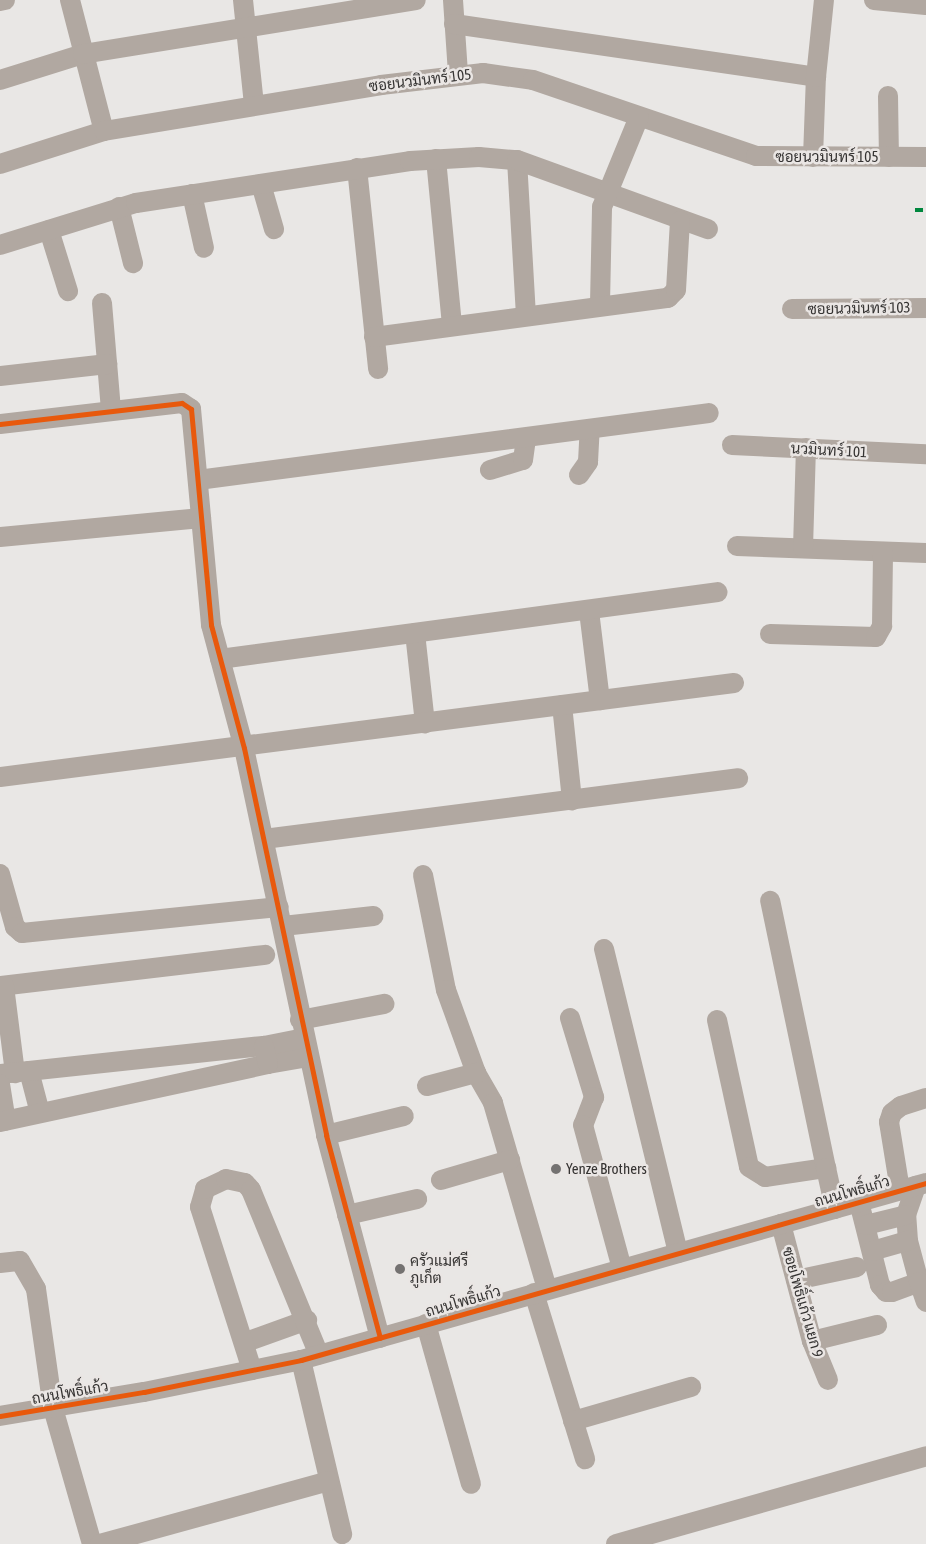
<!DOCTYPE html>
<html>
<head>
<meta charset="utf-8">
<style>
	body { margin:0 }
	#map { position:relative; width:926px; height:1544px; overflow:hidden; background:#e9e7e5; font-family:"Asap Condensed",Sarabun,sans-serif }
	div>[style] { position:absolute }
	.minor>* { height:20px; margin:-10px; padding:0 10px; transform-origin:10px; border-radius:10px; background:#b1a8a1 }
	.quiet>* { height:4px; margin-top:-2px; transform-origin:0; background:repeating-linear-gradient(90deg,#00873e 0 8px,transparent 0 12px) }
	.cycleway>* { height:5px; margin:-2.5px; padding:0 2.5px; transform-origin:2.5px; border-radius:2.5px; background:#e8590c }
	.dots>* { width:14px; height:14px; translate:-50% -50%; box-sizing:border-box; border:2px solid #eae6e4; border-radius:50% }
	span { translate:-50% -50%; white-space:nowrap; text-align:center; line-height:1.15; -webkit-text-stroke:5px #eae6e4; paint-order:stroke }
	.street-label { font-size:15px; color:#353332 }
	.poi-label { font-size:15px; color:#353332 }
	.left { translate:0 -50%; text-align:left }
</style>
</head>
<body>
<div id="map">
	<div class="minor">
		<div style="left:70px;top:0;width:135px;rotate:75.5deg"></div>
		<div style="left:243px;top:0;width:105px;rotate:84deg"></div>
		<div style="left:453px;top:0;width:74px;rotate:86.1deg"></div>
		<div style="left:874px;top:0;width:52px;rotate:5.5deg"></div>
		<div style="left:0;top:1px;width:5px;rotate:-11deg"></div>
		<div style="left:454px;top:24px;width:366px;rotate:8.3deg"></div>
		<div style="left:0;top:80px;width:87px;rotate:-17.4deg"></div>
		<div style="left:83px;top:54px;width:337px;rotate:-9.2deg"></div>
		<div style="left:888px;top:96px;width:61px;rotate:89.1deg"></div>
		<div style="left:813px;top:157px;width:80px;rotate:-87.9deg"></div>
		<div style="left:816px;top:77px;width:77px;rotate:-84.1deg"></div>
		<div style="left:436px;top:159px;width:167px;rotate:84.5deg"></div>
		<div style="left:517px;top:160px;width:155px;rotate:86.7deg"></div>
		<div style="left:0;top:164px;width:109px;rotate:-17.6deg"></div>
		<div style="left:104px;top:131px;width:281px;rotate:-9.4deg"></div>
		<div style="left:381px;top:85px;width:103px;rotate:-6.7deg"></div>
		<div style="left:483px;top:73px;width:50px;rotate:8deg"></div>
		<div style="left:533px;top:80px;width:236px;rotate:18.8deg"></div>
		<div style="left:756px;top:156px;width:170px;rotate:0.3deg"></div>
		<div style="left:357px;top:168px;width:202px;rotate:84deg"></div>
		<div style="left:261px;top:184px;width:47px;rotate:73.9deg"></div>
		<div style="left:192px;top:194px;width:55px;rotate:77.5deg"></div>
		<div style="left:119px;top:207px;width:58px;rotate:76deg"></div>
		<div style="left:49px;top:230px;width:64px;rotate:72.7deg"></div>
		<div style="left:0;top:245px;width:142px;rotate:-17.2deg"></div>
		<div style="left:136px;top:203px;width:277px;rotate:-8.7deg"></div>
		<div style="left:410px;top:161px;width:69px;rotate:-3.3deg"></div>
		<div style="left:479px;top:157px;width:38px;rotate:5deg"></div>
		<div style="left:517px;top:160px;width:203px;rotate:19.9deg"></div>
		<div style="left:102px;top:303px;width:107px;rotate:85.2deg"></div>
		<div style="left:600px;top:304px;width:97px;rotate:-88.8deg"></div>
		<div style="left:602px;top:207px;width:97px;rotate:-67.7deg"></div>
		<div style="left:792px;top:309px;width:134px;rotate:-0.4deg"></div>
		<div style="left:374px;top:337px;width:297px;rotate:-7.6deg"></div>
		<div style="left:668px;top:298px;width:11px;rotate:-45deg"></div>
		<div style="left:676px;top:290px;width:69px;rotate:-86.7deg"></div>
		<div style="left:0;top:376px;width:108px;rotate:-6.4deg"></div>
		<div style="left:0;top:424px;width:183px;rotate:-6.6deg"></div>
		<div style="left:182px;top:403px;width:11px;rotate:34deg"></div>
		<div style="left:191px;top:409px;width:217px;rotate:84.7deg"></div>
		<div style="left:211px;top:625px;width:127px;rotate:75deg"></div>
		<div style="left:244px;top:748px;width:396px;rotate:78deg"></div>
		<div style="left:326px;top:1135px;width:210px;rotate:75.1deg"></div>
		<div style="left:732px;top:445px;width:194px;rotate:2.7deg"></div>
		<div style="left:490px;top:470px;width:34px;rotate:-17deg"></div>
		<div style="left:523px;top:460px;width:22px;rotate:-82deg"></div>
		<div style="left:579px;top:475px;width:16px;rotate:-55deg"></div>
		<div style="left:588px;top:462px;width:33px;rotate:-87deg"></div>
		<div style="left:198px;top:480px;width:515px;rotate:-7.47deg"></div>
		<div style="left:0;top:537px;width:202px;rotate:-5.4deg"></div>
		<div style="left:737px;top:546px;width:189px;rotate:2.1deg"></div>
		<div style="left:803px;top:548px;width:100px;rotate:-88.3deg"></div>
		<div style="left:589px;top:611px;width:90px;rotate:83deg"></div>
		<div style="left:415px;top:633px;width:91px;rotate:83.7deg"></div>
		<div style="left:770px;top:634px;width:106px;rotate:1.6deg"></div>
		<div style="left:876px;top:637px;width:13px;rotate:-61deg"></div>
		<div style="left:882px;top:626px;width:74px;rotate:-89.2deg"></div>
		<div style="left:220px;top:659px;width:502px;rotate:-7.66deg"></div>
		<div style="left:562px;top:705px;width:96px;rotate:84deg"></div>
		<div style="left:0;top:777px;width:740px;rotate:-7.3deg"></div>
		<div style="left:264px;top:839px;width:478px;rotate:-7.3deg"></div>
		<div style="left:0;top:874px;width:55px;rotate:74.2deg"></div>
		<div style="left:15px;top:927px;width:9px;rotate:41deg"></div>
		<div style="left:22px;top:933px;width:258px;rotate:-5.8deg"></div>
		<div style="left:423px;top:875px;width:117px;rotate:78.7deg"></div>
		<div style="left:446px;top:990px;width:88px;rotate:70.1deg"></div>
		<div style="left:476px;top:1073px;width:34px;rotate:60deg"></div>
		<div style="left:493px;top:1103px;width:194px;rotate:73.8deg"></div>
		<div style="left:283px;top:926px;width:91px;rotate:-6.3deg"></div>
		<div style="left:604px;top:949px;width:313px;rotate:76.3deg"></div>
		<div style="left:0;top:986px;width:267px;rotate:-6.7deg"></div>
		<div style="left:4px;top:986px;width:88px;rotate:82.8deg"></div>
		<div style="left:570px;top:1018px;width:83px;rotate:73.1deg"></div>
		<div style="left:594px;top:1097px;width:30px;rotate:111deg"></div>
		<div style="left:583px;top:1125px;width:149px;rotate:74.8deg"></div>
		<div style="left:300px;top:1020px;width:86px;rotate:-10.8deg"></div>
		<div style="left:717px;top:1020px;width:150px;rotate:77.7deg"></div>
		<div style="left:749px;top:1167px;width:19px;rotate:32deg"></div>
		<div style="left:765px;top:1177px;width:62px;rotate:-8.4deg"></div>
		<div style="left:826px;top:1168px;width:273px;rotate:-101.8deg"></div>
		<div style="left:268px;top:1064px;width:41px;rotate:-9.9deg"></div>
		<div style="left:29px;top:1071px;width:43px;rotate:75.3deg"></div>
		<div style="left:0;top:1074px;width:265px;rotate:-6.1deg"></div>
		<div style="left:264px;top:1046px;width:41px;rotate:-11.3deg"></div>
		<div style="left:0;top:1084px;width:37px;rotate:81deg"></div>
		<div style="left:427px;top:1086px;width:51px;rotate:-14.9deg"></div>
		<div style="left:0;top:1122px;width:274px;rotate:-12.2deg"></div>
		<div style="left:268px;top:1064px;width:18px;rotate:-103deg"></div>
		<div style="left:326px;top:1135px;width:80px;rotate:-13.7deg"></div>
		<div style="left:826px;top:1168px;width:42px;rotate:77.6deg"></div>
		<div style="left:441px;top:1180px;width:72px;rotate:-16.2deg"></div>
		<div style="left:900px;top:1190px;width:69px;rotate:-99.2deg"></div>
		<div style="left:889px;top:1122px;width:9px;rotate:-72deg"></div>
		<div style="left:892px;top:1113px;width:11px;rotate:-38deg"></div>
		<div style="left:901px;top:1106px;width:26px;rotate:-18deg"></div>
		<div style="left:859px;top:1202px;width:86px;rotate:75.8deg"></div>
		<div style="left:880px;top:1285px;width:9px;rotate:49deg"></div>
		<div style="left:886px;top:1292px;width:6px"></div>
		<div style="left:892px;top:1292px;width:29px;rotate:-20deg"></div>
		<div style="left:919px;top:1282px;width:42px;rotate:-105deg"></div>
		<div style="left:908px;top:1241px;width:26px;rotate:-94deg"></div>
		<div style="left:906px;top:1215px;width:31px;rotate:-71deg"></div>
		<div style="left:347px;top:1215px;width:72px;rotate:-12.9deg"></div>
		<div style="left:781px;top:1224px;width:121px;rotate:75.2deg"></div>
		<div style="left:812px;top:1341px;width:42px;rotate:67.7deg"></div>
		<div style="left:866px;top:1225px;width:41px;rotate:-14deg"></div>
		<div style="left:872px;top:1251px;width:37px;rotate:-16deg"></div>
		<div style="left:0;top:1263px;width:20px;rotate:-6deg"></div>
		<div style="left:20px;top:1261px;width:32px;rotate:60deg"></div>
		<div style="left:36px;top:1289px;width:120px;rotate:81.9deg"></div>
		<div style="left:53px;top:1408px;width:141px;rotate:74deg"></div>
		<div style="left:796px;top:1280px;width:62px;rotate:-12deg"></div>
		<div style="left:919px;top:1282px;width:21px;rotate:71deg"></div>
		<div style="left:534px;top:1293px;width:174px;rotate:72.9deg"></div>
		<div style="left:426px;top:1324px;width:166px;rotate:74.3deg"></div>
		<div style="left:812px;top:1341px;width:67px;rotate:-13.8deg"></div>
		<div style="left:246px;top:1342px;width:65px;rotate:-19.8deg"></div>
		<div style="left:301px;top:1360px;width:179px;rotate:76.7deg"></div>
		<div style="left:252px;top:1370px;width:171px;rotate:-107.7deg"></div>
		<div style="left:200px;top:1207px;width:19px;rotate:-74deg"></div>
		<div style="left:205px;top:1189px;width:23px;rotate:-25deg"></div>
		<div style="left:226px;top:1179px;width:19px;rotate:12deg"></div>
		<div style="left:245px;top:1183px;width:9px;rotate:49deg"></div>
		<div style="left:251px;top:1190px;width:178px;rotate:67.6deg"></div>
		<div style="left:0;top:1416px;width:146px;rotate:-9.5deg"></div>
		<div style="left:144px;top:1392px;width:160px;rotate:-11.5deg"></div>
		<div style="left:301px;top:1360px;width:650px;rotate:-15.81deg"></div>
		<div style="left:573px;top:1421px;width:123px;rotate:-16.1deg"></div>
		<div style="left:100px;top:1544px;width:237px;rotate:-15.4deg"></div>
		<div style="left:616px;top:1544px;width:322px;rotate:-15.8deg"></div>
	</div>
	<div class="quiet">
		<div style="left:915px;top:210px;width:11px"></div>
	</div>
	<div class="cycleway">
		<div style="left:0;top:424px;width:183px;rotate:-6.6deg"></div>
		<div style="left:182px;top:403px;width:11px;rotate:34deg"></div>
		<div style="left:191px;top:409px;width:217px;rotate:84.7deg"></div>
		<div style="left:211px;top:625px;width:127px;rotate:75deg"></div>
		<div style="left:244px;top:748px;width:396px;rotate:78deg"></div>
		<div style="left:326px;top:1135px;width:210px;rotate:75.1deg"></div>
		<div style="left:0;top:1416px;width:146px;rotate:-9.5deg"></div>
		<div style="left:144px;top:1392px;width:160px;rotate:-11.5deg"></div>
		<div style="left:301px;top:1360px;width:650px;rotate:-15.81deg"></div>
	</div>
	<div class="dots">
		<div style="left:556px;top:1169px;background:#747271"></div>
		<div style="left:400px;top:1269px;background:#747271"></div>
	</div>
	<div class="street-label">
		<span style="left:420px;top:80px;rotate:-7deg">ซอยนวมินทร์ 105</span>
		<span style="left:827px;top:157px">ซอยนวมินทร์ 105</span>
		<span style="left:859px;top:308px;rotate:-1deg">ซอยนวมินทร์ 103</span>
		<span style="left:829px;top:450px;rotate:3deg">นวมินทร์ 101</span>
		<span style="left:852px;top:1191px;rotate:-16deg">ถนนโพธิ์แก้ว</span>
		<span style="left:463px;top:1301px;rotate:-16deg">ถนนโพธิ์แก้ว</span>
		<span style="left:803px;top:1302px;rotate:74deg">ซอยโพธิ์เเก้ว แยก 9</span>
		<span style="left:70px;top:1392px;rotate:-10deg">ถนนโพธิ์แก้ว</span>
	</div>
	<div class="poi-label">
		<span class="left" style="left:566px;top:1169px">Yenze Brothers</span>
		<span class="left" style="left:410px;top:1269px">ครัวแม่ศรี<br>ภูเก็ต</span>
	</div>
</div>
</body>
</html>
